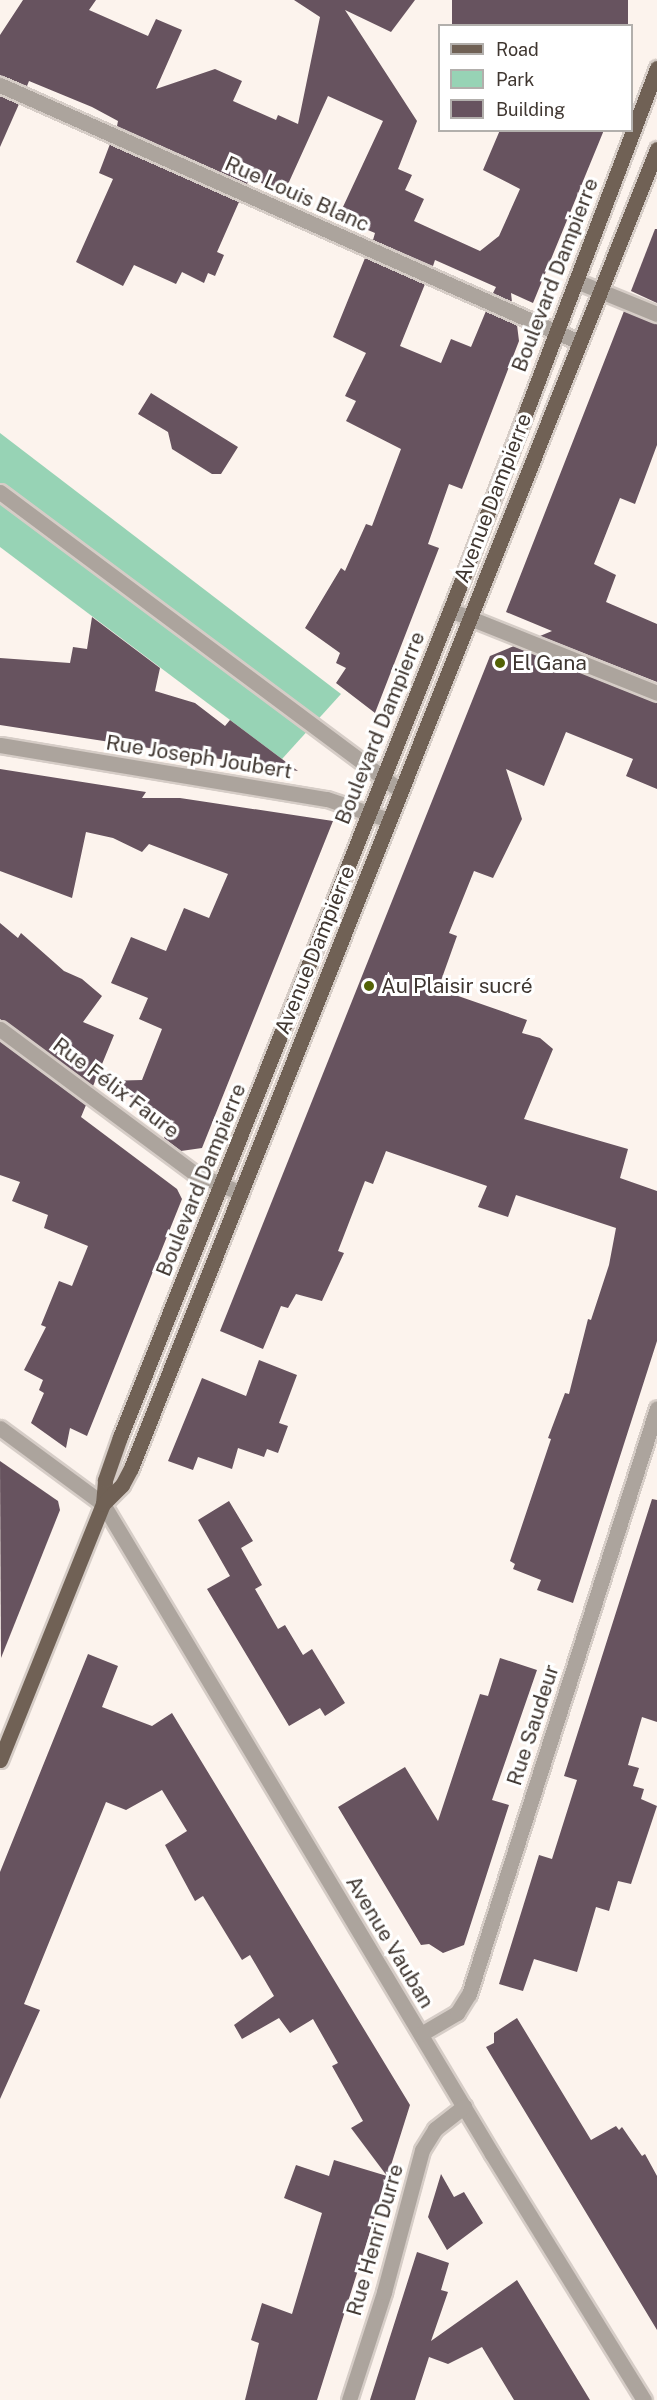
<!DOCTYPE html>
<html>
<head>
<meta charset="utf-8">
<style>
	body { margin:0 }
	#map { position:relative; width:657px; height:2400px; overflow:hidden; background:#fcf3ed; font-family:"Public Sans",sans-serif }
	div>[style] { position:absolute }
	.green>* { inset:0; background:#97d3b5 }
	.building>* { inset:0; background:#67535f; transform-origin:0 0 }
	.roads { filter:drop-shadow(2px 0 #d6cdc7) drop-shadow(-2px 0 #d6cdc7) drop-shadow(0 2px #d6cdc7) drop-shadow(0 -2px #d6cdc7) }
	.minor>* { height:15px; margin:-7.5px; padding:0 7.5px; transform-origin:7.5px; border-radius:7.5px; background:#aca49d }
	.major>* { height:15px; margin:-7.5px; padding:0 7.5px; transform-origin:7.5px; border-radius:7.5px; background:#706155 }
	.dots>* { width:16px; height:16px; translate:-50% -50%; box-sizing:border-box; border:3px solid #fff; border-radius:50% }
	span { translate:-50% -50%; white-space:nowrap; text-align:center; line-height:1.15; -webkit-text-stroke:6px #fff; paint-order:stroke }
	.street-label { font-size:21px; color:#3f3630 }
	.poi-label { font-size:21px; color:#3f3630 }
	.left { translate:0 -50%; text-align:left }
	.legend { position:absolute; left:438px; top:24px; width:195px; height:108px; box-sizing:border-box; background:#fff; border:2px solid #b2afac; margin:0; padding:8px 10px; list-style:none; font-size:18px; color:#3f3630 }
	.legend li { display:flex; align-items:center; gap:12px; height:30px }
	.legend b { width:30px; border:2px solid #b2afac }
</style>
</head>
<body>
<div id="map">
	<div class="green">
		<div style="clip-path:polygon(0 433px,341px 694px,282px 759px,0 547px)"></div>
	</div>
	<div class="building">
		<div style="clip-path:polygon(23px 0,96px 0,89px 10px,148px 36px,156px 19px,182px 30px,156px 89px,215px 69px,242px 81px,233px 101px,276px 120px,278px 115px,298px 124px,320px 17px,294px 0,415px 0,391px 32px,345px 10px,417px 121px,398px 169px,412px 175px,405px 190px,424px 199px,414px 221px,480px 251px,499px 236px,520px 189px,483px 170px,500px 130px,604px 130px,533px 303px,511px 293px,512px 302px,493px 293px,496px 287px,435px 260px,433px 266px,373px 240px,375px 233px,363px 228px,366px 220px,342px 209px,383px 121px,328px 96px,284px 193px,250px 178px,247px 184px,117px 126px,118px 121px,92px 107px,29px 81px,27px 86px,0 75px,0 35px)"></div>
		<div style="left:452px;top:0;width:176px;height:29px"></div>
		<div style="clip-path:polygon(0 96px,19px 104px,0 147px)"></div>
		<div style="clip-path:polygon(110px 144px,239px 202px,217px 252px,224px 255px,215px 276px,208px 273px,204px 283px,182px 272px,176px 284px,134px 265px,123px 286px,76px 262px,113px 179px,99px 173px)"></div>
		<div style="clip-path:polygon(655px 229px,657px 229px,657px 303px,631px 291px)"></div>
		<div style="clip-path:polygon(365px 258px,425px 284px,400px 346px,441px 363px,451px 339px,471px 347px,486px 311px,517px 325px,519px 341px,462px 489px,449px 484px,428px 544px,439px 548px,375px 713px,336px 683px,346px 668px,336px 663px,340px 653px,305px 628px,341px 568px,345px 571px,366px 524px,372px 526px,401px 449px,346px 421px,356px 401px,345px 396px,366px 353px,333px 337px)"></div>
		<div style="clip-path:polygon(624px 311px,657px 324px,657px 445px,635px 504px,620px 498px,594px 564px,616px 575px,606px 602px,657px 624px,657px 682px,540px 636px,552px 631px,506px 612px)"></div>
		<div style="clip-path:polygon(151px 393px,238px 447px,221px 474px,212px 474px,172px 449px,168px 432px,138px 414px)"></div>
		<div style="clip-path:polygon(92px 617px,160px 668px,155px 691px,195px 703px,225px 726px,230px 720px,298px 771px,0 725px,0 658px,70px 663px,73px 647px,87px 649px)"></div>
		<div style="clip-path:polygon(514px 646px,657px 703px,657px 789px,626px 776px,633px 759px,566px 732px,544px 786px,506px 769px,522px 819px,493px 878px,474px 871px,449px 933px,457px 936px,438px 989px,527px 1020px,522px 1033px,540px 1038px,553px 1049px,524px 1119px,628px 1149px,620px 1178px,657px 1191px,657px 1341px,573px 1603px,537px 1590px,541px 1580px,513px 1569px,515px 1564px,510px 1561px,551px 1439px,548px 1438px,565px 1393px,569px 1394px,588px 1319px,591px 1320px,609px 1265px,616px 1228px,516px 1195px,508px 1217px,478px 1207px,487px 1186px,386px 1151px,373px 1184px,365px 1181px,338px 1251px,344px 1253px,322px 1301px,296px 1294px,288px 1308px,281px 1306px,263px 1349px,220px 1331px,490px 656px)"></div>
		<div style="clip-path:polygon(0 769px,146px 792px,142px 798px,180px 798px,333px 821px,202px 1148px,181px 1151px,164px 1138px,171px 1121px,104px 1081px,142px 1080px,162px 1029px,139px 1019px,148px 998px,111px 983px,131px 937px,166px 951px,184px 908px,209px 918px,228px 874px,149px 844px,142px 852px,113px 838px,86px 832px,72px 898px,0 871px)"></div>
		<div style="clip-path:polygon(0 923px,18px 938px,21px 933px,64px 971px,82px 979px,102px 996px,83px 1022px,114px 1035px,93px 1086px,0 1019px)"></div>
		<div style="clip-path:polygon(0 1041px,86px 1105px,81px 1117px,177px 1189px,182px 1199px,87px 1436px,70px 1428px,66px 1448px,31px 1423px,44px 1393px,39px 1390px,43px 1380px,24px 1370px,46px 1327px,41px 1325px,59px 1281px,72px 1286px,88px 1246px,44px 1228px,48px 1215px,12px 1201px,20px 1182px,0 1175px)"></div>
		<div style="clip-path:polygon(259px 1360px,297px 1375px,279px 1423px,288px 1426px,278px 1453px,267px 1449px,264px 1457px,238px 1448px,232px 1469px,198px 1457px,193px 1470px,168px 1461px,202px 1378px,246px 1396px)"></div>
		<div style="clip-path:polygon(0 1461px,58px 1501px,60px 1510px,1px 1658px)"></div>
		<div style="clip-path:polygon(652px 1499px,657px 1500px,657px 1722px,642px 1717px,628px 1765px,639px 1768px,633px 1786px,644px 1789px,641px 1799px,657px 1806px,631px 1884px,618px 1881px,609px 1911px,596px 1907px,577px 1972px,534px 1959px,523px 1991px,499px 1984px,539px 1855px,552px 1859px,577px 1780px,564px 1776px)"></div>
		<div style="clip-path:polygon(229px 1501px,253px 1541px,241px 1548px,262px 1585px,255px 1589px,278px 1629px,285px 1625px,303px 1655px,312px 1649px,345px 1703px,325px 1716px,320px 1708px,289px 1726px,207px 1589px,230px 1576px,198px 1520px)"></div>
		<div style="clip-path:polygon(88px 1654px,118px 1666px,102px 1707px,152px 1726px,172px 1713px,410px 2105px,317px 2400px,245px 2400px,259px 2343px,251px 2340px,262px 2303px,292px 2314px,322px 2213px,284px 2198px,296px 2165px,329px 2176px,334px 2160px,387px 2176px,351px 2128px,363px 2121px,332px 2066px,338px 2063px,313px 2019px,290px 2033px,279px 2018px,242px 2039px,234px 2025px,274px 1996px,250px 1955px,242px 1960px,203px 1896px,195px 1901px,182px 1877px,165px 1845px,187px 1831px,162px 1790px,126px 1810px,106px 1802px,24px 2004px,40px 2010px,0 2099px,0 1872px)"></div>
		<div style="clip-path:polygon(500px 1658px,537px 1670px,492px 1800px,509px 1805px,464px 1945px,443px 1953px,429px 1944px,421px 1945px,338px 1807px,405px 1767px,438px 1821px,480px 1694px,488px 1696px)"></div>
		<div style="clip-path:polygon(517px 2018px,591px 2140px,616px 2126px,619px 2130px,622px 2127px,642px 2156px,645px 2154px,657px 2176px,657px 2330px,486px 2047px,494px 2043px,494px 2033px)"></div>
		<div style="clip-path:polygon(441px 2174px,454px 2197px,464px 2192px,483px 2223px,447px 2250px,428px 2217px)"></div>
		<div style="clip-path:polygon(417px 2252px,449px 2263px,441px 2290px,448px 2292px,431px 2341px,517px 2280px,590px 2400px,514px 2400px,482px 2347px,448px 2364px,429px 2357px,415px 2400px,370px 2400px)"></div>
	</div>
	<div class="roads">
		<div class="minor">
			<div style="left:0;top:85px;width:631px;rotate:23.93deg"></div>
			<div style="left:576px;top:281px;width:87px;rotate:22.2deg"></div>
			<div style="left:0;top:492px;width:500px;rotate:36.71deg"></div>
			<div style="left:450px;top:610px;width:223px;rotate:21.8deg"></div>
			<div style="left:0;top:745px;width:331px;rotate:9.4deg"></div>
			<div style="left:327px;top:799px;width:65px;rotate:18.7deg"></div>
			<div style="left:0;top:1029px;width:242px;rotate:36.6deg"></div>
			<div style="left:194px;top:1173px;width:51px;rotate:23.1deg"></div>
			<div style="left:0;top:1428px;width:128px;rotate:36.4deg"></div>
			<div style="left:103px;top:1504px;width:758px;rotate:59.1deg"></div>
			<div style="left:492px;top:2154px;width:289px;rotate:58.3deg"></div>
			<div style="left:421px;top:2034px;width:42px;rotate:-30.3deg"></div>
			<div style="left:457px;top:2013px;width:22px;rotate:-58deg"></div>
			<div style="left:469px;top:1994px;width:615px;rotate:-72.21deg"></div>
			<div style="left:349px;top:2400px;width:114px;rotate:-72deg"></div>
			<div style="left:384px;top:2292px;width:147px;rotate:-75deg"></div>
			<div style="left:422px;top:2150px;width:25px;rotate:-58deg"></div>
			<div style="left:435px;top:2129px;width:37px;rotate:-38deg"></div>
		</div>
		<div class="major">
			<div style="left:103px;top:1504px;width:24px;rotate:-85deg"></div>
			<div style="left:105px;top:1480px;width:46px;rotate:-70.8deg"></div>
			<div style="left:120px;top:1437px;width:923px;rotate:-68.24deg"></div>
			<div style="left:462px;top:580px;width:548px;rotate:-69.15deg"></div>
			<div style="left:0;top:1760px;width:276px;rotate:-68.1deg"></div>
			<div style="left:103px;top:1504px;width:27px;rotate:-45deg"></div>
			<div style="left:122px;top:1485px;width:19px;rotate:-62deg"></div>
			<div style="left:131px;top:1468px;width:1420px;rotate:-68.26deg"></div>
		</div>
	</div>
	<div class="dots">
		<div style="left:500px;top:663px;background:#536206"></div>
		<div style="left:369px;top:986px;background:#536206"></div>
	</div>
	<div class="street-label">
		<span style="left:297px;top:194px;rotate:24deg">Rue Louis Blanc</span>
		<span style="left:555px;top:275px;rotate:-69deg">Boulevard Dampierre</span>
		<span style="left:493px;top:498px;rotate:-69deg">Avenue Dampierre</span>
		<span style="left:380px;top:728px;rotate:-68deg">Boulevard Dampierre</span>
		<span style="left:199px;top:757px;rotate:9deg">Rue Joseph Joubert</span>
		<span style="left:315px;top:950px;rotate:-68deg">Avenue Dampierre</span>
		<span style="left:116px;top:1088px;rotate:37deg">Rue Félix Faure</span>
		<span style="left:201px;top:1180px;rotate:-68deg">Boulevard Dampierre</span>
		<span style="left:533px;top:1725px;rotate:-72deg">Rue Saudeur</span>
		<span style="left:390px;top:1942px;rotate:59deg">Avenue Vauban</span>
		<span style="left:375px;top:2240px;rotate:-74deg">Rue Henri Durre</span>
	</div>
	<div class="poi-label">
		<span class="left" style="left:512px;top:663px">El Gana</span>
		<span class="left" style="left:381px;top:986px">Au Plaisir sucré</span>
	</div>
	<ul class="legend">
	<li><b style="height:8px;background:#706155"></b>Road</li>
	<li><b style="height:16px;background:#97d3b5"></b>Park</li>
	<li><b style="height:16px;background:#67535f"></b>Building</li>
	</ul>
</div>
</body>
</html>
